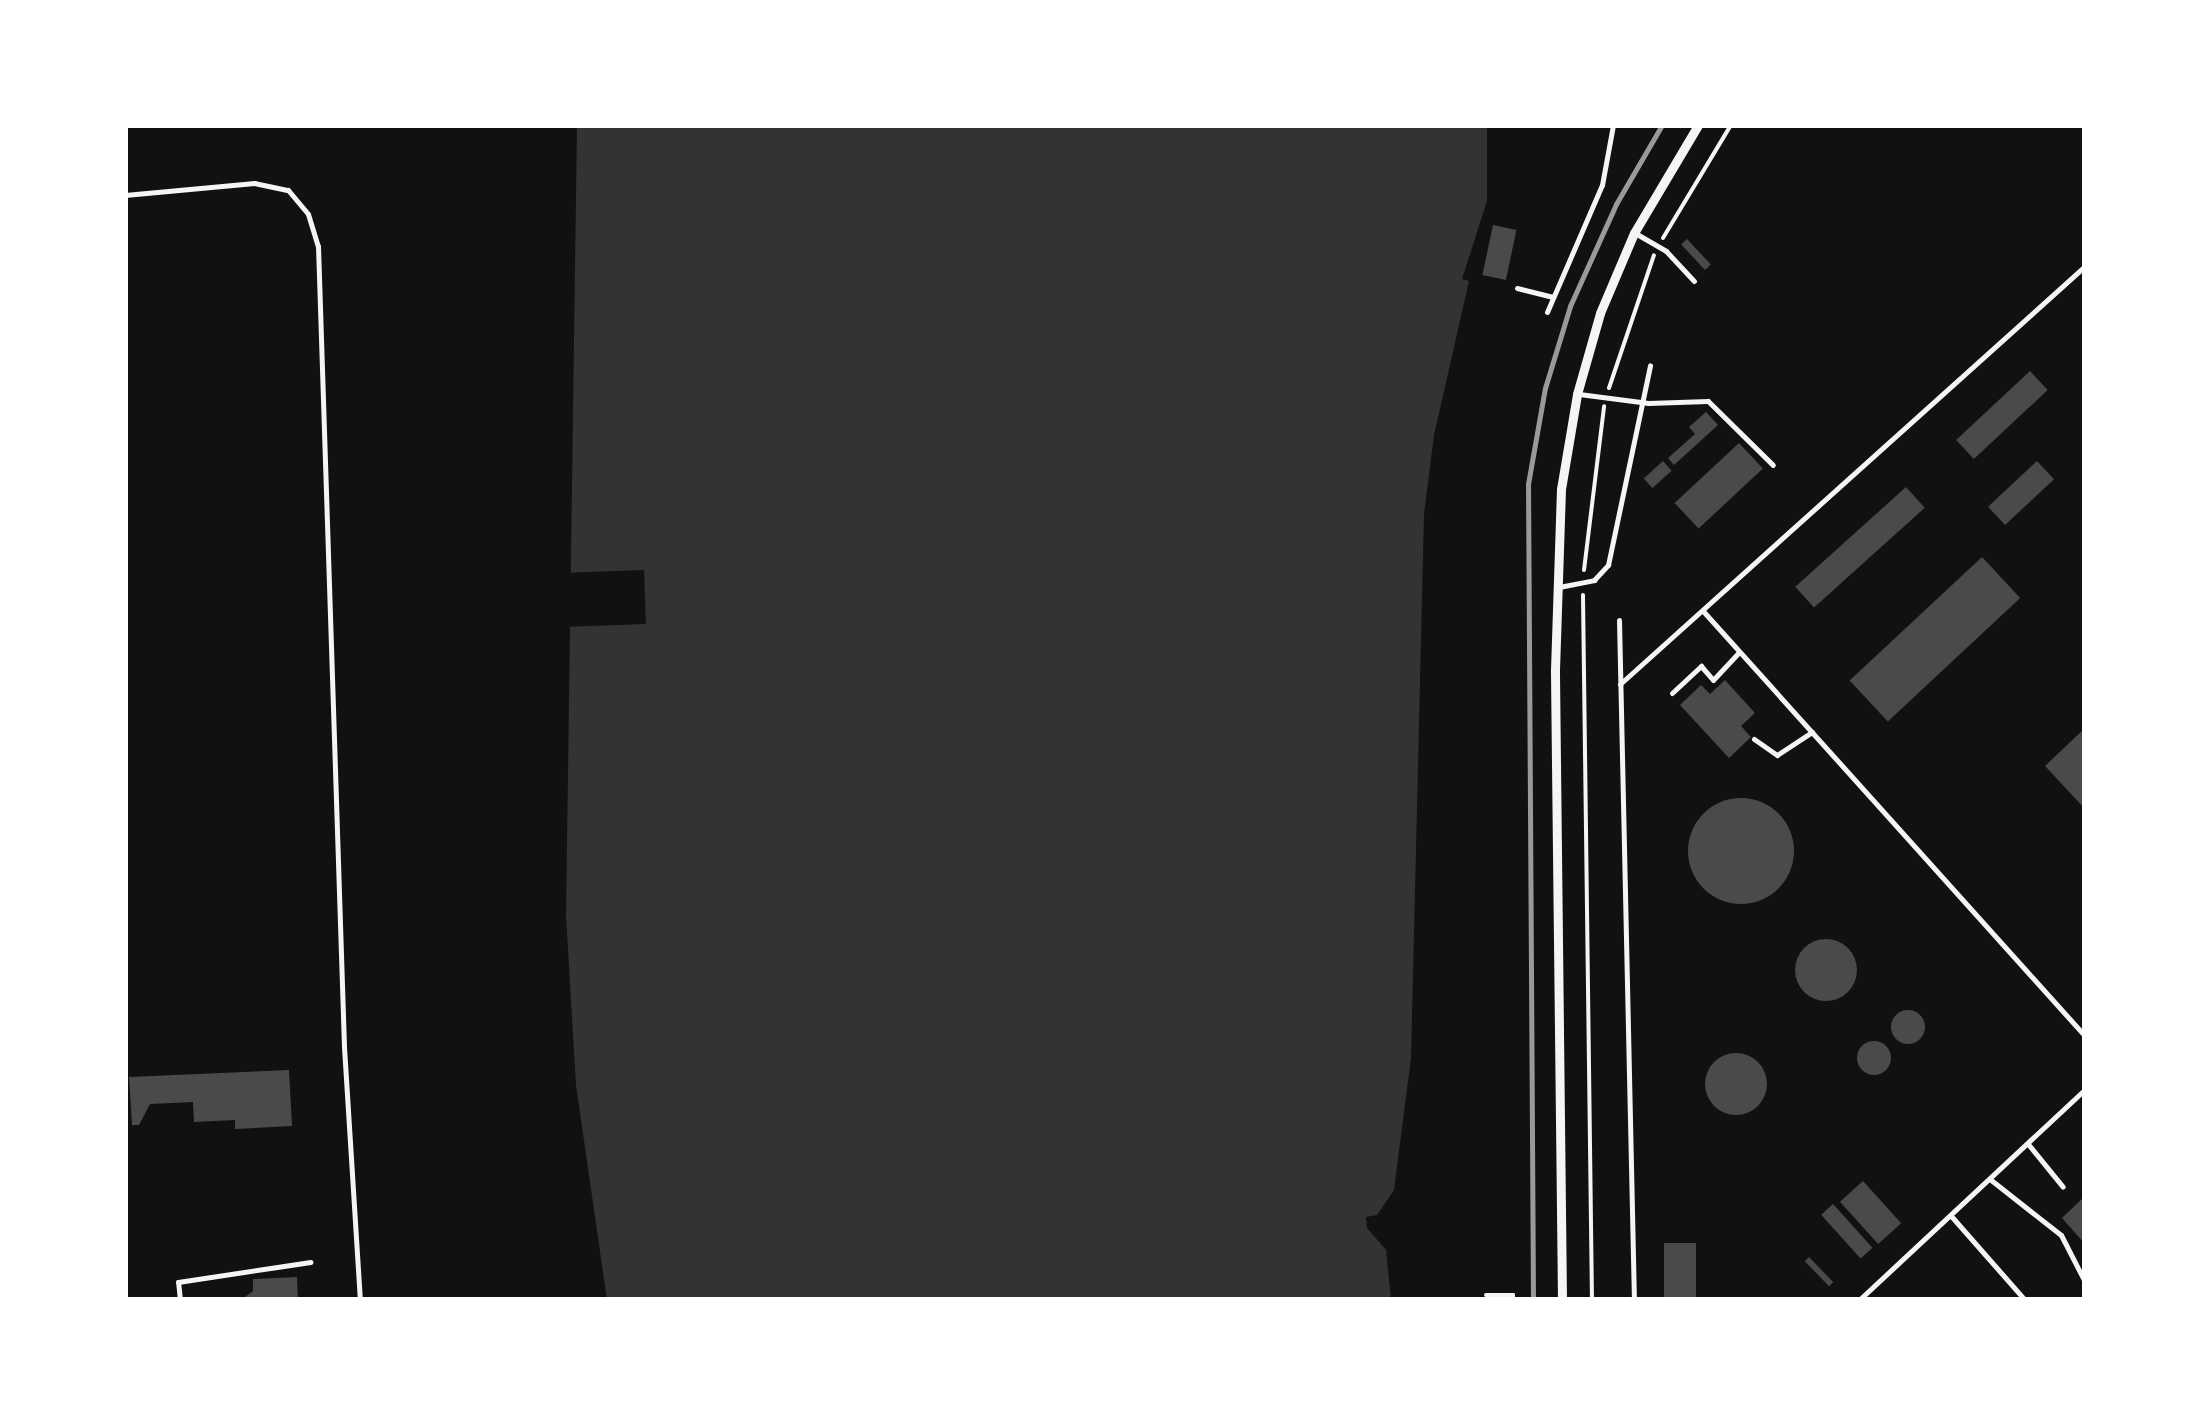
<!DOCTYPE html>
<html>
<head>
<meta charset="utf-8">
<style>
	body { margin:0 }
	#map { position:relative; width:2210px; height:1425px; overflow:hidden; background:#111; font-family:"Public Sans",sans-serif }
	div>[style] { position:absolute }
	.water>* { inset:0; background:#333 }
	.pier>* { inset:0; background:#111; transform-origin:0 0 }
	.building>* { inset:0; background:#4a4a4a; transform-origin:0 0 }
	.round { border-radius:50% }
	.path>* { height:4px; margin:-2px; padding:0 2px; transform-origin:2px; border-radius:2px; background:#f5f5f5 }
	.service>* { height:5px; margin:-2.5px; padding:0 2.5px; transform-origin:2.5px; border-radius:2.5px; background:#f5f5f5 }
	.minor>* { height:9px; margin:-4.5px; padding:0 4.5px; transform-origin:4.5px; border-radius:4.5px; background:#f5f5f5 }
	.rail>* { height:5px; margin:-2.5px; padding:0 2.5px; transform-origin:2.5px; border-radius:2.5px; background:#9a9a9a }
	span { translate:-50% -50%; white-space:nowrap; text-align:center; line-height:1.15; -webkit-text-stroke:10px #fff; paint-order:stroke }
	.frame { position:absolute; inset:0; border:128px solid #fff; pointer-events:none }
</style>
</head>
<body>
<div id="map">
	<div class="water">
		<div style="clip-path:polygon(577px 125px,1487px 125px,1487px 201px,1462px 279px,1469px 281px,1434px 435px,1424px 514px,1411px 1058px,1394px 1190px,1377px 1215px,1366px 1217px,1367px 1228px,1386px 1250px,1391px 1300px,607px 1300px,576px 1085px,566px 916px)"></div>
	</div>
	<div class="pier">
		<div style="left:644px;top:570px;width:54px;height:78px;rotate:88deg"></div>
	</div>
	<div class="building">
		<div style="left:1493px;top:225px;width:24px;height:51px;rotate:12deg"></div>
		<div style="left:1687px;top:239px;width:35px;height:8px;rotate:47deg"></div>
		<div style="left:2030px;top:371px;width:26px;height:101px;rotate:47deg"></div>
		<div style="clip-path:polygon(1706px 412px,1718px 425px,1674px 465px,1668px 458px,1695px 434px,1689px 427px)"></div>
		<div style="left:1739px;top:443px;width:35px;height:88px;rotate:47deg"></div>
		<div style="left:1663px;top:461px;width:13px;height:26px;rotate:48deg"></div>
		<div style="left:2037px;top:461px;width:25px;height:67px;rotate:47deg"></div>
		<div style="left:1906px;top:487px;width:28px;height:149px;rotate:48deg"></div>
		<div style="left:1982px;top:557px;width:56px;height:181px;rotate:47deg"></div>
		<div style="clip-path:polygon(1725px 680px,1755px 713px,1741px 726px,1751px 737px,1729px 758px,1680px 705px,1701px 685px,1710px 694px)"></div>
		<div style="clip-path:polygon(2085px 728px,2085px 809px,2045px 766px)"></div>
		<div class="round" style="left:1688px;top:798px;width:106px;height:106px"></div>
		<div class="round" style="left:1795px;top:939px;width:62px;height:62px"></div>
		<div class="round" style="left:1891px;top:1010px;width:34px;height:34px"></div>
		<div class="round" style="left:1857px;top:1041px;width:34px;height:34px"></div>
		<div class="round" style="left:1705px;top:1053px;width:62px;height:62px"></div>
		<div style="clip-path:polygon(289px 1070px,292px 1126px,235px 1129px,235px 1120px,194px 1122px,193px 1102px,150px 1104px,139px 1125px,132px 1125px,129px 1077px)"></div>
		<div style="left:1863px;top:1181px;width:57px;height:31px;rotate:48deg"></div>
		<div style="clip-path:polygon(2085px 1196px,2085px 1244px,2062px 1218px)"></div>
		<div style="left:1833px;top:1204px;width:59px;height:16px;rotate:48deg"></div>
		<div style="left:1664px;top:1243px;width:32px;height:57px"></div>
		<div style="left:1809px;top:1257px;width:35px;height:6px;rotate:46deg"></div>
		<div style="clip-path:polygon(297px 1277px,298px 1300px,241px 1300px,253px 1291px,253px 1279px)"></div>
	</div>
	<div class="path">
		<div style="left:1663px;top:238px;width:132px;rotate:-59deg"></div>
		<div style="left:1609px;top:388px;width:140px;rotate:-71.3deg"></div>
		<div style="left:1584px;top:570px;width:165px;rotate:-83deg"></div>
		<div style="left:1583px;top:595px;width:705px;rotate:89.27deg"></div>
		<div style="left:1486px;top:1295px;width:27px"></div>
		<div style="left:1513px;top:1295px;width:5px;rotate:90deg"></div>
	</div>
	<div class="service">
		<div style="left:125px;top:195px;width:130px;rotate:-5.3deg"></div>
		<div style="left:254px;top:183px;width:35px;rotate:12deg"></div>
		<div style="left:288px;top:190px;width:31px;rotate:50deg"></div>
		<div style="left:308px;top:214px;width:34px;rotate:73deg"></div>
		<div style="left:318px;top:246px;width:801px;rotate:88.14deg"></div>
		<div style="left:344px;top:1047px;width:254px;rotate:86.4deg"></div>
		<div style="left:1635px;top:233px;width:36px;rotate:30deg"></div>
		<div style="left:1666px;top:251px;width:41px;rotate:47deg"></div>
		<div style="left:1517px;top:288px;width:36px;rotate:14deg"></div>
		<div style="left:1547px;top:312px;width:138px;rotate:-66.6deg"></div>
		<div style="left:1602px;top:185px;width:61px;rotate:-79.6deg"></div>
		<div style="left:1579px;top:394px;width:70px;rotate:7.4deg"></div>
		<div style="left:1648px;top:403px;width:60px;rotate:-1.9deg"></div>
		<div style="left:1708px;top:401px;width:91px;rotate:44.6deg"></div>
		<div style="left:1559px;top:587px;width:36px;rotate:-11deg"></div>
		<div style="left:1594px;top:580px;width:21px;rotate:-47deg"></div>
		<div style="left:1608px;top:565px;width:204px;rotate:-78.1deg"></div>
		<div style="left:1703px;top:611px;width:571px;rotate:48.05deg"></div>
		<div style="left:1619px;top:620px;width:680px;rotate:88.74deg"></div>
		<div style="left:1620px;top:684px;width:625px;rotate:-41.95deg"></div>
		<div style="left:1672px;top:693px;width:40px;rotate:-43deg"></div>
		<div style="left:1701px;top:666px;width:18px;rotate:49deg"></div>
		<div style="left:1713px;top:680px;width:38px;rotate:-47deg"></div>
		<div style="left:1754px;top:739px;width:28px;rotate:35deg"></div>
		<div style="left:1777px;top:755px;width:42px;rotate:-33.3deg"></div>
		<div style="left:2028px;top:1144px;width:55px;rotate:50.9deg"></div>
		<div style="left:1991px;top:1180px;width:89px;rotate:38.2deg"></div>
		<div style="left:2061px;top:1235px;width:53px;rotate:62.9deg"></div>
		<div style="left:1952px;top:1217px;width:111px;rotate:48.7deg"></div>
		<div style="left:180px;top:1300px;width:18px;rotate:-96deg"></div>
		<div style="left:178px;top:1282px;width:134px;rotate:-8.6deg"></div>
		<div style="left:1859px;top:1300px;width:309px;rotate:-43deg"></div>
	</div>
	<div class="minor">
		<div style="left:1562px;top:1300px;width:630px;rotate:-90.64deg"></div>
		<div style="left:1555px;top:670px;width:181px;rotate:-88.1deg"></div>
		<div style="left:1561px;top:489px;width:96px;rotate:-80.4deg"></div>
		<div style="left:1577px;top:394px;width:84px;rotate:-74.1deg"></div>
		<div style="left:1600px;top:313px;width:87px;rotate:-67deg"></div>
		<div style="left:1634px;top:233px;width:126px;rotate:-59.3deg"></div>
	</div>
	<div class="rail">
		<div style="left:1533px;top:1300px;width:816px;rotate:-90.35deg"></div>
		<div style="left:1528px;top:484px;width:97px;rotate:-80deg"></div>
		<div style="left:1545px;top:388px;width:86px;rotate:-73deg"></div>
		<div style="left:1570px;top:306px;width:112px;rotate:-65.7deg"></div>
		<div style="left:1616px;top:204px;width:91px;rotate:-59.8deg"></div>
	</div>
	<div class="frame"></div>
</div>
</body>
</html>
